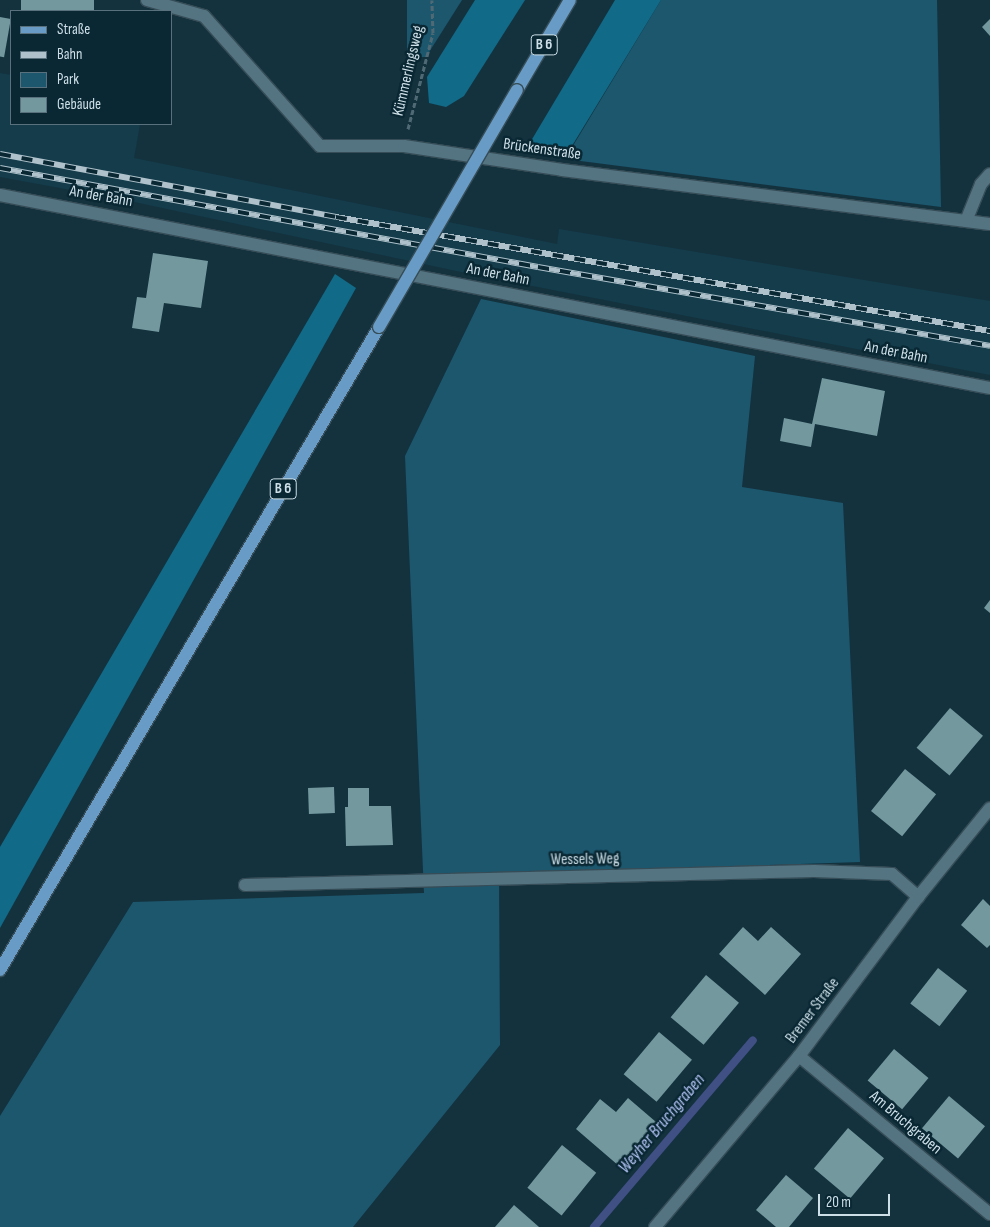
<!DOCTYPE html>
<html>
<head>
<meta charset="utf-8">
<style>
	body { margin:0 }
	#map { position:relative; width:990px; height:1227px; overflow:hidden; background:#14323e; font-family:"Sofia Sans Condensed",sans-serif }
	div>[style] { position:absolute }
	.built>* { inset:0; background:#143c4b }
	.green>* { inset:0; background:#1c576e }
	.forest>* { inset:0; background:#116a87 }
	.stream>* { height:8px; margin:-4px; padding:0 4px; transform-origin:4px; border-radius:4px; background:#404f84 }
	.building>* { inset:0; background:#73999e; transform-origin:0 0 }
	.path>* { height:3px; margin-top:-1.5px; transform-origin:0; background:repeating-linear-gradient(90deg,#506a75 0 5px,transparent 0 7.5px) }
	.roads { filter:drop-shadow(1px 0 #364d57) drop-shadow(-1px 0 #364d57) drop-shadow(0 1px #364d57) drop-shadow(0 -1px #364d57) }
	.minor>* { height:12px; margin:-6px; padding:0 6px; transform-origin:6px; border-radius:6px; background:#547482 }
	.major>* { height:12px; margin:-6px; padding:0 6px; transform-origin:6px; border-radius:6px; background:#689cc6 }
	.rail>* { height:5.5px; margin-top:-2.75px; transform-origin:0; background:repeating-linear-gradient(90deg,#092834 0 11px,#afc2cb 0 22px); box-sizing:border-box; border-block:1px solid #afc2cb }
	.bridges { filter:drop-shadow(1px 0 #364d57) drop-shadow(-1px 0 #364d57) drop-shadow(0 1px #364d57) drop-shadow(0 -1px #364d57) }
	.major-bridge>* { height:12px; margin:-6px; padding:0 6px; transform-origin:6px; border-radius:6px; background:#689cc6 }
	span { translate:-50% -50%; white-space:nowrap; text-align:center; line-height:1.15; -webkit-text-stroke:5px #092834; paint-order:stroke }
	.shield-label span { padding:1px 4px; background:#092834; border:1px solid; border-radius:4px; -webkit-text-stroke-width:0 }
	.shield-label { font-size:15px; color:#cedfe7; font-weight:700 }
	.street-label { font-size:16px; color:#cedfe7 }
	.water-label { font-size:18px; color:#b2c2f3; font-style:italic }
	.legend { position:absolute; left:10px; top:10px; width:162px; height:115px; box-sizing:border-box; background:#092834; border:1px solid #58717c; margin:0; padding:6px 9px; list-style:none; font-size:15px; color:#cedfe7 }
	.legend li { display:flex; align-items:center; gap:10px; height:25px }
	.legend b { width:25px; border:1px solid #58717c }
	.scale { position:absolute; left:818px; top:1194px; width:72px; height:22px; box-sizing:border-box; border:2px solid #cedfe7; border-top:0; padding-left:6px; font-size:15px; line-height:18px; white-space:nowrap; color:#cedfe7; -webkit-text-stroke:4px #092834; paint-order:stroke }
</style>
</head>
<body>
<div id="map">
	<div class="built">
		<div style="clip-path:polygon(0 73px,11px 75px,11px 124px,140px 124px,134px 158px,557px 244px,559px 229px,990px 301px,990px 375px,461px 272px,125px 200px,0 177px)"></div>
	</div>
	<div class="green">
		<div style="clip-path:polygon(407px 0,462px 0,426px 57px,407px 57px)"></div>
		<div style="clip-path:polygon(661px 0,937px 0,941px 207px,565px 159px)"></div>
		<div style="clip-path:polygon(481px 299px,755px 356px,742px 487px,843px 503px,860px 862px,499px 874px,500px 1045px,353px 1227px,0 1227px,0 1116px,133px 902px,424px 893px,405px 456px)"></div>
	</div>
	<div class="forest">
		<div style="clip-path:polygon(475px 0,525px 0,464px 96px,446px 107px,429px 103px,427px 77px)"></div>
		<div style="clip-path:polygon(615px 0,661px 0,564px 159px,525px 151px)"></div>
		<div style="clip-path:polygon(335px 274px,356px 288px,0 928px,0 847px)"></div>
	</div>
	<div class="stream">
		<div style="left:594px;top:1227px;width:245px;rotate:-49.6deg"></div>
	</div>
	<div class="building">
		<div style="left:21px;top:0;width:73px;height:11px"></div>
		<div style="left:0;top:17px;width:11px;height:39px;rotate:10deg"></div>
		<div style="clip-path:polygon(990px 19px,990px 36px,982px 27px)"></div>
		<div style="clip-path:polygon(153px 253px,208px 261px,201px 308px,164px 303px,159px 332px,132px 328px,137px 297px,146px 298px)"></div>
		<div style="clip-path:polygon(822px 378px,885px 391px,877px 436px,815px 424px,811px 447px,780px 441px,784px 418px,812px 424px)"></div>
		<div style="clip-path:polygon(990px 600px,990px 613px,984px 608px)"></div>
		<div style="left:950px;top:708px;width:43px;height:52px;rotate:40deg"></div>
		<div style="left:905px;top:769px;width:40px;height:54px;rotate:39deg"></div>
		<div style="left:334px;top:787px;width:26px;height:26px;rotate:88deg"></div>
		<div style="clip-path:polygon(348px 788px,369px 788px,369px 806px,391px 806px,393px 845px,346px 846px,345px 807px,348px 807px)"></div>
		<div style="clip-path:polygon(983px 899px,990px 906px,990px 945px,987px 948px,961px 925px)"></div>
		<div style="clip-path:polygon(743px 927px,758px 941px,771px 927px,801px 954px,765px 995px,719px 954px)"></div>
		<div style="left:938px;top:968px;width:37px;height:45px;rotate:38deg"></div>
		<div style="left:706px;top:975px;width:43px;height:55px;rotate:40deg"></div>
		<div style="left:659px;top:1032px;width:43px;height:55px;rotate:40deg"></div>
		<div style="left:894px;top:1049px;width:45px;height:41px;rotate:40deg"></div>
		<div style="left:949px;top:1096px;width:47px;height:42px;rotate:40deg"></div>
		<div style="clip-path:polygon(628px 1098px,656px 1122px,619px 1166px,576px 1129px,600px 1099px,616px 1112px)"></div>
		<div style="left:848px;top:1128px;width:47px;height:53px;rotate:40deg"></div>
		<div style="left:562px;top:1145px;width:44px;height:55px;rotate:39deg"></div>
		<div style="clip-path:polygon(786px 1175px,813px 1198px,789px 1227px,776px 1227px,756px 1210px)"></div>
		<div style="clip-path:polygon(514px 1205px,539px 1227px,495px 1227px)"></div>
	</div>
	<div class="path">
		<div style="left:408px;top:129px;width:99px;rotate:-75.4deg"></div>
		<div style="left:433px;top:33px;width:33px;rotate:-92deg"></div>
	</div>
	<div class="roads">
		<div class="minor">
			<div style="left:147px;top:0;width:59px;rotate:15.7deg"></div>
			<div style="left:204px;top:16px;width:174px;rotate:48.3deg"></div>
			<div style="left:320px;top:146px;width:84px"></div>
			<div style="left:404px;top:146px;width:160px;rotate:8.6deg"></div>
			<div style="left:562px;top:170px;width:431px;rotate:7.2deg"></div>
			<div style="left:0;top:195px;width:1009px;rotate:11.03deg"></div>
			<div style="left:966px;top:221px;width:40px;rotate:-68deg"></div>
			<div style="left:981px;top:184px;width:13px;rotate:-48deg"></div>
			<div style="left:245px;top:885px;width:569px;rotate:-1.41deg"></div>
			<div style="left:814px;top:871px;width:78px;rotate:2.2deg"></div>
			<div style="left:892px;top:874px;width:35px;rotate:41deg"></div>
			<div style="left:799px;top:1056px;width:248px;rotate:39.6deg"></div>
			<div style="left:655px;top:1227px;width:224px;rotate:-49.9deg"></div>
			<div style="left:799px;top:1056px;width:199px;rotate:-53.2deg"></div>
			<div style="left:918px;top:897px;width:114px;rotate:-51deg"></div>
		</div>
		<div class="major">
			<div style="left:517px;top:90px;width:104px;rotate:-59.5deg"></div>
			<div style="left:0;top:970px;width:746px;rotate:-59.48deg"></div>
		</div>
	</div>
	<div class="rail">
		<div style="left:0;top:154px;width:342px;rotate:10.6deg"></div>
		<div style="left:336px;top:217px;width:664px;rotate:9.89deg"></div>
		<div style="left:0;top:168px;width:547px;rotate:10.43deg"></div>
		<div style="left:538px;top:267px;width:459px;rotate:9.9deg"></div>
	</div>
	<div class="bridges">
		<div class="major-bridge">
			<div style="left:379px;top:327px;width:274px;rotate:-59.8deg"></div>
		</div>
	</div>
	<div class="shield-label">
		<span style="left:544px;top:45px">B 6</span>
		<span style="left:283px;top:489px">B 6</span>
	</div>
	<div class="street-label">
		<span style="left:409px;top:71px;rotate:-77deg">Kümmerlingsweg</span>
		<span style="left:542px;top:150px;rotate:8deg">Brückenstraße</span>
		<span style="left:101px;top:197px;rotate:10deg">An der Bahn</span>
		<span style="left:498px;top:275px;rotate:11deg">An der Bahn</span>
		<span style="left:896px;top:353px;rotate:11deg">An der Bahn</span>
		<span style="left:585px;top:860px;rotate:-1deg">Wessels Weg</span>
		<span style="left:813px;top:1011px;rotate:-53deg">Bremer Straße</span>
		<span style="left:905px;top:1123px;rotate:40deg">Am Bruchgraben</span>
	</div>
	<div class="water-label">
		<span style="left:662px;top:1124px;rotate:-50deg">Weyher Bruchgraben</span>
	</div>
	<ul class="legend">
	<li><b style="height:6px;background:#689cc6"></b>Straße</li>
	<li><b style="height:6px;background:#afc2cb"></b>Bahn</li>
	<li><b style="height:14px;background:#1c576e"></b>Park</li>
	<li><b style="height:14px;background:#73999e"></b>Gebäude</li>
	</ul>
	<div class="scale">20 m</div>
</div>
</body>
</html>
